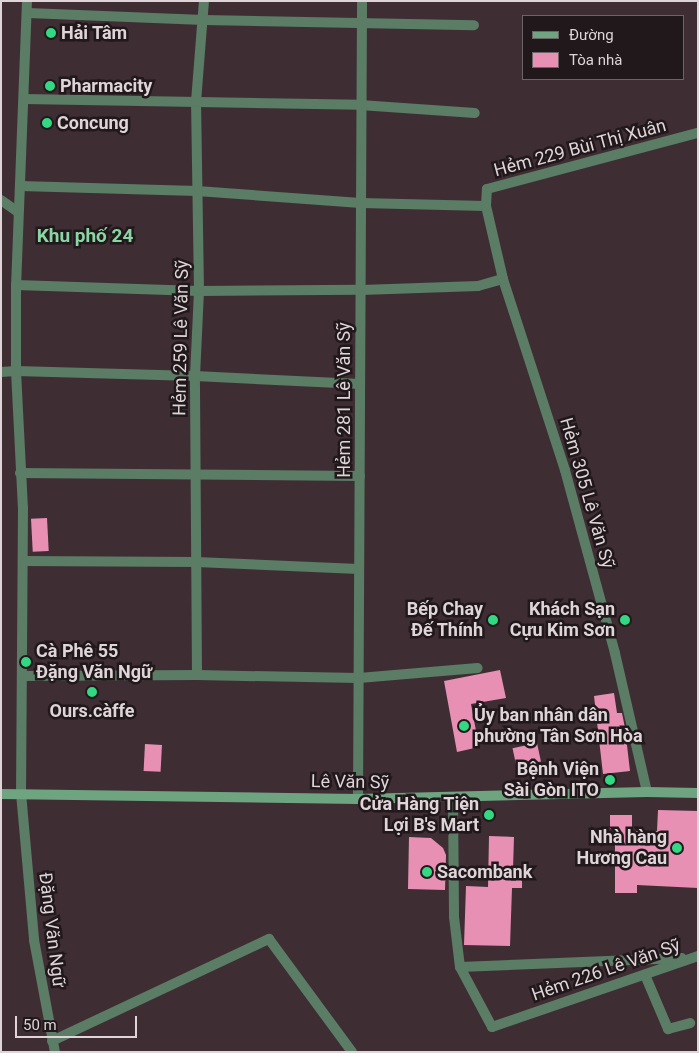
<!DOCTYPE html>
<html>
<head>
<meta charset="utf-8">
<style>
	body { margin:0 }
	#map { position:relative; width:699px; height:1053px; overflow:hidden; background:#3e2e34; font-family:Roboto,sans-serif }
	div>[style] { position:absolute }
	.building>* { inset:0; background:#e790b4; transform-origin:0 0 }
	.minor>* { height:10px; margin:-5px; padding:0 5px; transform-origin:5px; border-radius:5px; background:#5b7c65 }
	.tertiary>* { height:10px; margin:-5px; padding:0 5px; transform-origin:5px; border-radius:5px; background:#5b7c65 }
	.secondary>* { height:10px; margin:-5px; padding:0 5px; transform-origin:5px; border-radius:5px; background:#6fa481 }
	.dots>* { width:14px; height:14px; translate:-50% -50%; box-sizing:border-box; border:2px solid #20181b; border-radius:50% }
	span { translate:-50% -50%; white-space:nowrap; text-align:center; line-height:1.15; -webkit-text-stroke:5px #20181b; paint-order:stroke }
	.poi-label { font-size:18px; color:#dfd5d8; font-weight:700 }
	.left { translate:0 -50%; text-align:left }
	.right { translate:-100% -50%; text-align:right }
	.street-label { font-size:18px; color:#dfd5d8 }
	.neighbourhood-label { font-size:19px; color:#8bd4a4; font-weight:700 }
	.frame { position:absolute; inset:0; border:2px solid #dfd5d8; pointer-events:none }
	.legend { position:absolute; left:522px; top:15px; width:162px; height:65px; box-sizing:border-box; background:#20181b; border:1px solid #6c6467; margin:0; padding:6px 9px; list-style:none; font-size:15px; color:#dfd5d8 }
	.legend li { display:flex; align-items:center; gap:10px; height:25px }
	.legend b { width:25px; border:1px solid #6c6467 }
	.scale { position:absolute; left:15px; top:1016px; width:122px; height:22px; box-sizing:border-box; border:2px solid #dfd5d8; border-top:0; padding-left:6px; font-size:15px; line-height:18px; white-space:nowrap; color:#dfd5d8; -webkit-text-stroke:4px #20181b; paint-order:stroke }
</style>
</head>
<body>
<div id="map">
	<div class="building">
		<div style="left:47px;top:518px;width:33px;height:16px;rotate:87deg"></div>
		<div style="clip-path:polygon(500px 670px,506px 698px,471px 704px,479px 747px,457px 752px,444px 681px)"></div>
		<div style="clip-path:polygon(614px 693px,617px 713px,622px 713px,625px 728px,630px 771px,603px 774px,594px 696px)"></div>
		<div style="left:537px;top:743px;width:19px;height:25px;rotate:78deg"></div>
		<div style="left:145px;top:744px;width:17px;height:27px;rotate:3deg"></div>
		<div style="clip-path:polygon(658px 810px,698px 811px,698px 888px,637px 885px,637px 893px,615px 893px,615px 829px,610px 829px,610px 815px,632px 815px,632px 831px,657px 831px)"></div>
		<div style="clip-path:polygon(489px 836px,514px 837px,513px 869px,522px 869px,522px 888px,512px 888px,510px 946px,464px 945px,466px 886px,488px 887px)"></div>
		<div style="clip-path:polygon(409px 837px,431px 838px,443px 848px,446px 855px,445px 890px,408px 889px)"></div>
	</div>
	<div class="minor">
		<div style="left:28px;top:13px;width:176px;rotate:2.3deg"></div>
		<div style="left:204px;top:20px;width:270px;rotate:1.1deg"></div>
		<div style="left:24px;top:99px;width:336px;rotate:1deg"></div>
		<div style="left:360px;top:105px;width:115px;rotate:4deg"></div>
		<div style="left:20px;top:186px;width:177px;rotate:1.6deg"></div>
		<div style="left:197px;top:191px;width:164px;rotate:4.2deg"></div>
		<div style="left:361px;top:203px;width:125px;rotate:1.4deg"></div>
		<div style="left:1px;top:200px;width:21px;rotate:35deg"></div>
		<div style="left:16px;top:285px;width:183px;rotate:1.9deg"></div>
		<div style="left:199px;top:291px;width:162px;rotate:-0.4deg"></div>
		<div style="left:361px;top:290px;width:117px;rotate:-2deg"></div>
		<div style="left:478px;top:286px;width:26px;rotate:-16deg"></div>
		<div style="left:16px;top:371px;width:179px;rotate:1.6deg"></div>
		<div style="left:195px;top:376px;width:165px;rotate:2.8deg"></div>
		<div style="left:20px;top:473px;width:340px;rotate:0.5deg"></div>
		<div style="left:24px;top:561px;width:172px;rotate:0.3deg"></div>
		<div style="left:196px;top:562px;width:163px;rotate:2.5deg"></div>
		<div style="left:197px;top:675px;width:299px;rotate:-90.4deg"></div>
		<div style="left:195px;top:376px;width:85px;rotate:-87.3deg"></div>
		<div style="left:199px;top:291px;width:189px;rotate:-90.9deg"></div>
		<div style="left:196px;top:102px;width:101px;rotate:-85.5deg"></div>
		<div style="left:22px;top:676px;width:175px;rotate:-0.3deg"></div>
		<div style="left:197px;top:675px;width:162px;rotate:1.1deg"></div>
		<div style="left:359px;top:678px;width:119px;rotate:-4.8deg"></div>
		<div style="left:647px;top:792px;width:143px;rotate:-103deg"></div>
		<div style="left:615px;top:653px;width:190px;rotate:-105.3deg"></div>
		<div style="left:565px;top:470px;width:201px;rotate:-108deg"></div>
		<div style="left:503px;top:279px;width:75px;rotate:-103.1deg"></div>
		<div style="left:486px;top:206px;width:17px;rotate:-87deg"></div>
		<div style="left:487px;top:189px;width:218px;rotate:-14.9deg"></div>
		<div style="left:453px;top:798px;width:119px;rotate:89.5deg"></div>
		<div style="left:454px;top:917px;width:50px;rotate:83.2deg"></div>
		<div style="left:460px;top:967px;width:68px;rotate:61.9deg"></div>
		<div style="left:492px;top:1027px;width:218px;rotate:-19deg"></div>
		<div style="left:358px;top:799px;width:798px;rotate:-89.71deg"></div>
		<div style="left:460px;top:967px;width:222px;rotate:-2.3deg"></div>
		<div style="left:645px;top:975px;width:59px;rotate:66.9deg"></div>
		<div style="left:668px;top:1029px;width:23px;rotate:-15deg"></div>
		<div style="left:52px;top:1041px;width:240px;rotate:-25.2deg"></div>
		<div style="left:269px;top:939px;width:140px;rotate:53.7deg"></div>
	</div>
	<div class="tertiary">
		<div style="left:27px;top:1px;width:284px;rotate:92.2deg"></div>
		<div style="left:16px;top:285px;width:86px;rotate:90deg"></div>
		<div style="left:16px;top:371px;width:137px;rotate:87.1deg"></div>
		<div style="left:23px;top:508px;width:285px;rotate:90.4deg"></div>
		<div style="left:21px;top:793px;width:148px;rotate:84.9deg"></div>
		<div style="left:34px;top:940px;width:114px;rotate:79.4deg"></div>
		<div style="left:1px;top:372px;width:15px;rotate:-4deg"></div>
	</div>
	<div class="secondary">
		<div style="left:1px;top:794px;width:357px;rotate:0.8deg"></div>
		<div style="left:358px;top:799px;width:289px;rotate:-1.4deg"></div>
		<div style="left:647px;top:792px;width:51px;rotate:1.1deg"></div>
	</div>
	<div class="dots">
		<div style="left:51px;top:33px;background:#32d882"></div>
		<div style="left:50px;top:86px;background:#32d882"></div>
		<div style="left:47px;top:123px;background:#32d882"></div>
		<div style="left:493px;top:620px;background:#32d882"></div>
		<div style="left:625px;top:620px;background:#32d882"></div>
		<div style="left:26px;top:662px;background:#32d882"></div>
		<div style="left:92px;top:692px;background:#32d882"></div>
		<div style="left:464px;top:726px;background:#32d882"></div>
		<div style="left:610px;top:780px;background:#32d882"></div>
		<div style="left:489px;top:815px;background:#32d882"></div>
		<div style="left:677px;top:848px;background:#32d882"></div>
		<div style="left:427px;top:872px;background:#32d882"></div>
	</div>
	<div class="poi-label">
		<span class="left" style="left:61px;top:33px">Hải Tâm</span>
		<span class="left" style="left:60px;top:86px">Pharmacity</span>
		<span class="left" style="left:57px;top:123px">Concung</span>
		<span class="right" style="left:483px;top:620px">Bếp Chay<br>Đế Thính</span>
		<span class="right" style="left:615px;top:620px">Khách Sạn<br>Cựu Kim Sơn</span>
		<span class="left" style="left:36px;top:662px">Cà Phê 55<br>Đặng Văn Ngữ</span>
		<span style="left:92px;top:711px">Ours.càffe</span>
		<span class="left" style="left:474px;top:726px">Ủy ban nhân dân<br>phường Tân Sơn Hòa</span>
		<span class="right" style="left:599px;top:780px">Bệnh Viện<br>Sài Gòn ITO</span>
		<span class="right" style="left:479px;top:815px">Cửa Hàng Tiện<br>Lợi B's Mart</span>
		<span class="right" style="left:667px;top:848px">Nhà hàng<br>Hương Cau</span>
		<span class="left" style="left:437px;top:872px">Sacombank</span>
	</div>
	<div class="street-label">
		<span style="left:580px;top:148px;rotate:-15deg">Hẻm 229 Bùi Thị Xuân</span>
		<span style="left:181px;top:338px;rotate:-89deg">Hẻm 259 Lê Văn Sỹ</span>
		<span style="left:344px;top:400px;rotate:-90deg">Hẻm 281 Lê Văn Sỹ</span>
		<span style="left:587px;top:493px;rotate:74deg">Hẻm 305 Lê Văn Sỹ</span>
		<span style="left:350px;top:782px;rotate:1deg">Lê Văn Sỹ</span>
		<span style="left:52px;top:930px;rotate:83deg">Đặng Văn Ngữ</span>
		<span style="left:606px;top:970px;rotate:-19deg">Hẻm 226 Lê Văn Sỹ</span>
	</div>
	<div class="neighbourhood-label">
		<span style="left:85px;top:236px">Khu phố 24</span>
	</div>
	<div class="frame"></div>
	<ul class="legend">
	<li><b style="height:6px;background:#6fa481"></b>Đường</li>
	<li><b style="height:14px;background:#e790b4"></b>Tòa nhà</li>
	</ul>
	<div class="scale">50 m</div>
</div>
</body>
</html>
